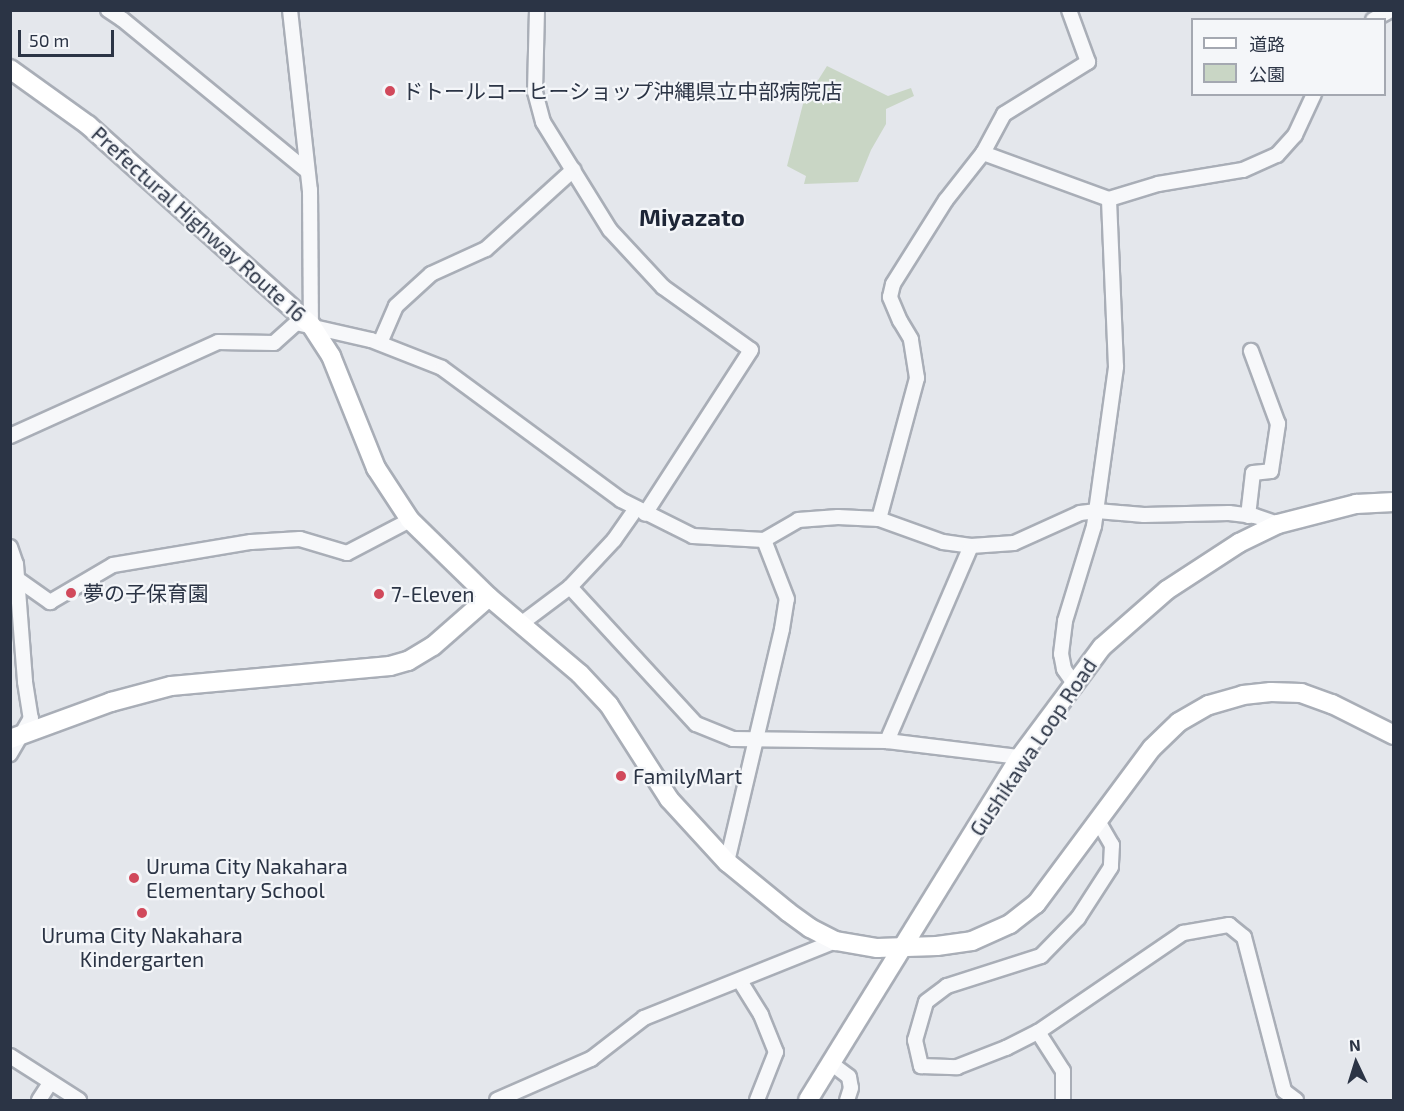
<!DOCTYPE html>
<html>
<head>
<meta charset="utf-8">
<style>
	body { margin:0 }
	#map { position:relative; width:1404px; height:1111px; overflow:hidden; background:#e4e7ec; font-family:"Exo 2","Noto Sans JP",sans-serif }
	div>[style] { position:absolute }
	.green>* { inset:0; background:#c9d6c5 }
	.roads { filter:drop-shadow(2px 0 #a9aeb7) drop-shadow(-2px 0 #a9aeb7) drop-shadow(0 2px #a9aeb7) drop-shadow(0 -2px #a9aeb7) }
	.street>* { height:14px; margin:-7px; padding:0 7px; transform-origin:7px; border-radius:7px; background:#f7f8fa }
	.secondary>* { height:18px; margin:-9px; padding:0 9px; transform-origin:9px; border-radius:9px; background:#fff }
	.dots>* { width:16px; height:16px; translate:-50% -50%; box-sizing:border-box; border:3px solid #f4f6f9; border-radius:50% }
	span { translate:-50% -50%; white-space:nowrap; text-align:center; line-height:1.15; -webkit-text-stroke:4.5px #f4f6f9; paint-order:stroke }
	.poi-label { font-size:21px; color:#2b3445 }
	.left { translate:0 -50%; text-align:left }
	.street-label { font-size:21px; color:#2b3445 }
	.quarter-label { font-size:24px; color:#1d2536; font-weight:700 }
	.frame { position:absolute; inset:0; border:12px solid #2b3445; pointer-events:none }
	.legend { position:absolute; left:1191px; top:18px; width:195px; height:78px; box-sizing:border-box; background:#f4f6f9; border:2px solid #a4a8b1; margin:0; padding:8px 10px; list-style:none; font-size:18px; color:#2b3445 }
	.legend li { display:flex; align-items:center; gap:12px; height:30px }
	.legend b { width:30px; border:2px solid #a4a8b1 }
	.north { position:absolute; left:1326px; top:1033px; width:60px; height:60px; -webkit-text-stroke:4px #f4f6f9; paint-order:stroke; rotate:356deg; font-size:16px; font-weight:700; line-height:24px; text-align:center; color:#2b3445 }
	.north::after { content:''; display:block; margin:auto; width:21px; height:27px; background:#2b3445; clip-path:polygon(50% 0,100% 100%,50% 72%,0 100%) }
	.scale { position:absolute; left:18px; top:30px; width:96px; height:27px; box-sizing:border-box; border:3px solid #2b3445; border-top:0; padding-left:8px; font-size:18px; line-height:21px; white-space:nowrap; color:#2b3445; -webkit-text-stroke:4px #f4f6f9; paint-order:stroke }
</style>
</head>
<body>
<div id="map">
	<div class="green">
		<div style="clip-path:polygon(827px 66px,888px 96px,911px 88px,914px 96px,886px 109px,886px 124px,871px 150px,858px 182px,804px 184px,806px 176px,787px 166px,803px 104px)"></div>
	</div>
	<div class="roads">
		<div class="street">
			<div style="left:108px;top:10px;width:17px;rotate:33deg"></div>
			<div style="left:122px;top:19px;width:239px;rotate:39.4deg"></div>
			<div style="left:290px;top:10px;width:181px;rotate:83.7deg"></div>
			<div style="left:310px;top:190px;width:135px;rotate:89.6deg"></div>
			<div style="left:537px;top:10px;width:82px;rotate:91.4deg"></div>
			<div style="left:535px;top:92px;width:31px;rotate:75deg"></div>
			<div style="left:543px;top:122px;width:127px;rotate:58.2deg"></div>
			<div style="left:610px;top:230px;width:78px;rotate:47.1deg"></div>
			<div style="left:663px;top:287px;width:108px;rotate:35.6deg"></div>
			<div style="left:751px;top:350px;width:195px;rotate:122.9deg"></div>
			<div style="left:1373px;top:20px;width:21px;rotate:-29deg"></div>
			<div style="left:983px;top:153px;width:134px;rotate:20.1deg"></div>
			<div style="left:1109px;top:199px;width:51px;rotate:-17deg"></div>
			<div style="left:1158px;top:184px;width:86px;rotate:-9.4deg"></div>
			<div style="left:1243px;top:170px;width:37px;rotate:-24deg"></div>
			<div style="left:1277px;top:155px;width:27px;rotate:-48deg"></div>
			<div style="left:1295px;top:135px;width:45px;rotate:-65.1deg"></div>
			<div style="left:380px;top:343px;width:40px;rotate:-66.6deg"></div>
			<div style="left:396px;top:306px;width:47px;rotate:-42.4deg"></div>
			<div style="left:431px;top:274px;width:60px;rotate:-24.4deg"></div>
			<div style="left:486px;top:249px;width:118px;rotate:-42.2deg"></div>
			<div style="left:10px;top:436px;width:228px;rotate:-24.3deg"></div>
			<div style="left:218px;top:342px;width:56px;rotate:1deg"></div>
			<div style="left:274px;top:343px;width:30px;rotate:-42deg"></div>
			<div style="left:296px;top:323px;width:77px;rotate:12.8deg"></div>
			<div style="left:371px;top:340px;width:76px;rotate:21.5deg"></div>
			<div style="left:442px;top:368px;width:222px;rotate:36.4deg"></div>
			<div style="left:621px;top:500px;width:80px;rotate:26.6deg"></div>
			<div style="left:693px;top:536px;width:71px;rotate:3.2deg"></div>
			<div style="left:764px;top:540px;width:39px;rotate:-30deg"></div>
			<div style="left:798px;top:520px;width:40px;rotate:-4.3deg"></div>
			<div style="left:838px;top:517px;width:41px;rotate:2.8deg"></div>
			<div style="left:879px;top:519px;width:68px;rotate:19.8deg"></div>
			<div style="left:943px;top:542px;width:28px;rotate:8deg"></div>
			<div style="left:971px;top:546px;width:43px;rotate:-4deg"></div>
			<div style="left:1014px;top:543px;width:72px;rotate:-24.4deg"></div>
			<div style="left:1080px;top:513px;width:17px;rotate:-7deg"></div>
			<div style="left:1097px;top:511px;width:47px;rotate:4.9deg"></div>
			<div style="left:1144px;top:515px;width:85px;rotate:-1.3deg"></div>
			<div style="left:1229px;top:513px;width:26px;rotate:7deg"></div>
			<div style="left:1255px;top:516px;width:24px;rotate:19deg"></div>
			<div style="left:1248px;top:516px;width:43px;rotate:-83.4deg"></div>
			<div style="left:1253px;top:473px;width:18px;rotate:-6deg"></div>
			<div style="left:1271px;top:471px;width:48px;rotate:-81.5deg"></div>
			<div style="left:1278px;top:424px;width:78px;rotate:-110.3deg"></div>
			<div style="left:879px;top:519px;width:146px;rotate:-74.9deg"></div>
			<div style="left:917px;top:378px;width:39px;rotate:-99deg"></div>
			<div style="left:911px;top:339px;width:21px;rotate:-121deg"></div>
			<div style="left:900px;top:321px;width:26px;rotate:-113deg"></div>
			<div style="left:890px;top:297px;width:13px;rotate:-77deg"></div>
			<div style="left:893px;top:284px;width:99px;rotate:-57.8deg"></div>
			<div style="left:946px;top:200px;width:60px;rotate:-51.8deg"></div>
			<div style="left:983px;top:153px;width:44px;rotate:-61.7deg"></div>
			<div style="left:1004px;top:114px;width:99px;rotate:-31.8deg"></div>
			<div style="left:1088px;top:62px;width:55px;rotate:-110.1deg"></div>
			<div style="left:10px;top:547px;width:18px;rotate:71deg"></div>
			<div style="left:16px;top:564px;width:118px;rotate:85.6deg"></div>
			<div style="left:25px;top:682px;width:36px;rotate:81deg"></div>
			<div style="left:31px;top:718px;width:42px;rotate:120.3deg"></div>
			<div style="left:10px;top:577px;width:6px;rotate:9deg"></div>
			<div style="left:16px;top:578px;width:42px;rotate:35.2deg"></div>
			<div style="left:50px;top:602px;width:73px;rotate:-30.4deg"></div>
			<div style="left:113px;top:565px;width:140px;rotate:-9.5deg"></div>
			<div style="left:251px;top:542px;width:49px;rotate:-3.5deg"></div>
			<div style="left:300px;top:539px;width:49px;rotate:16.6deg"></div>
			<div style="left:347px;top:553px;width:71px;rotate:-27.6deg"></div>
			<div style="left:570px;top:587px;width:186px;rotate:47.4deg"></div>
			<div style="left:696px;top:724px;width:40px;rotate:22deg"></div>
			<div style="left:733px;top:739px;width:154px;rotate:0.7deg"></div>
			<div style="left:887px;top:741px;width:134px;rotate:6.9deg"></div>
			<div style="left:522px;top:623px;width:60px;rotate:-36.9deg"></div>
			<div style="left:570px;top:587px;width:64px;rotate:-46.9deg"></div>
			<div style="left:614px;top:540px;width:38px;rotate:-55deg"></div>
			<div style="left:1073px;top:682px;width:16px;rotate:-125deg"></div>
			<div style="left:1064px;top:669px;width:15px;rotate:-101deg"></div>
			<div style="left:1061px;top:654px;width:33px;rotate:-83deg"></div>
			<div style="left:1065px;top:621px;width:99px;rotate:-73deg"></div>
			<div style="left:1094px;top:526px;width:161px;rotate:-82.1deg"></div>
			<div style="left:1116px;top:367px;width:168px;rotate:-92.4deg"></div>
			<div style="left:887px;top:741px;width:212px;rotate:-66.7deg"></div>
			<div style="left:1098px;top:821px;width:28px;rotate:60deg"></div>
			<div style="left:1112px;top:845px;width:22px;rotate:93deg"></div>
			<div style="left:1111px;top:867px;width:61px;rotate:122.9deg"></div>
			<div style="left:1078px;top:918px;width:53px;rotate:134.2deg"></div>
			<div style="left:1041px;top:956px;width:99px;rotate:162.3deg"></div>
			<div style="left:947px;top:986px;width:26px;rotate:143deg"></div>
			<div style="left:926px;top:1002px;width:40px;rotate:106deg"></div>
			<div style="left:915px;top:1040px;width:27px;rotate:77deg"></div>
			<div style="left:921px;top:1066px;width:36px;rotate:2deg"></div>
			<div style="left:957px;top:1067px;width:53px;rotate:-21.2deg"></div>
			<div style="left:1006px;top:1048px;width:36px;rotate:-27deg"></div>
			<div style="left:1038px;top:1032px;width:176px;rotate:-34.3deg"></div>
			<div style="left:1183px;top:933px;width:47px;rotate:-9.9deg"></div>
			<div style="left:1229px;top:925px;width:19px;rotate:39deg"></div>
			<div style="left:1244px;top:937px;width:159px;rotate:75.4deg"></div>
			<div style="left:1284px;top:1091px;width:15px;rotate:37deg"></div>
			<div style="left:727px;top:862px;width:239px;rotate:-76.7deg"></div>
			<div style="left:782px;top:629px;width:30px;rotate:-81deg"></div>
			<div style="left:787px;top:599px;width:63px;rotate:-111.3deg"></div>
			<div style="left:740px;top:981px;width:40px;rotate:58deg"></div>
			<div style="left:761px;top:1015px;width:40px;rotate:68deg"></div>
			<div style="left:776px;top:1052px;width:52px;rotate:111.6deg"></div>
			<div style="left:1038px;top:1032px;width:46px;rotate:57.3deg"></div>
			<div style="left:1063px;top:1071px;width:29px;rotate:90deg"></div>
			<div style="left:10px;top:1056px;width:82px;rotate:32.5deg"></div>
			<div style="left:832px;top:1064px;width:21px;rotate:37deg"></div>
			<div style="left:849px;top:1077px;width:11px;rotate:80deg"></div>
			<div style="left:851px;top:1088px;width:13px;rotate:108deg"></div>
			<div style="left:39px;top:1100px;width:20px;rotate:-57deg"></div>
			<div style="left:497px;top:1100px;width:103px;rotate:-23.6deg"></div>
			<div style="left:591px;top:1059px;width:67px;rotate:-37.7deg"></div>
			<div style="left:644px;top:1018px;width:207px;rotate:-21.9deg"></div>
		</div>
		<div class="secondary">
			<div style="left:10px;top:69px;width:96px;rotate:35.7deg"></div>
			<div style="left:88px;top:125px;width:300px;rotate:41.9deg"></div>
			<div style="left:311px;top:325px;width:37px;rotate:57deg"></div>
			<div style="left:331px;top:356px;width:121px;rotate:68.1deg"></div>
			<div style="left:376px;top:468px;width:62px;rotate:56.8deg"></div>
			<div style="left:410px;top:520px;width:110px;rotate:44.3deg"></div>
			<div style="left:489px;top:597px;width:119px;rotate:40.2deg"></div>
			<div style="left:580px;top:674px;width:42px;rotate:46.9deg"></div>
			<div style="left:609px;top:705px;width:112px;rotate:57.4deg"></div>
			<div style="left:669px;top:799px;width:86px;rotate:47.4deg"></div>
			<div style="left:727px;top:862px;width:79px;rotate:39.3deg"></div>
			<div style="left:788px;top:912px;width:27px;rotate:36deg"></div>
			<div style="left:810px;top:928px;width:29px;rotate:27deg"></div>
			<div style="left:836px;top:941px;width:42px;rotate:9.7deg"></div>
			<div style="left:877px;top:948px;width:60px;rotate:-1.9deg"></div>
			<div style="left:937px;top:946px;width:35px;rotate:-8deg"></div>
			<div style="left:972px;top:941px;width:42px;rotate:-24.1deg"></div>
			<div style="left:1010px;top:924px;width:33px;rotate:-38deg"></div>
			<div style="left:1036px;top:904px;width:194px;rotate:-53.4deg"></div>
			<div style="left:1152px;top:748px;width:37px;rotate:-44deg"></div>
			<div style="left:1179px;top:722px;width:34px;rotate:-30deg"></div>
			<div style="left:1209px;top:705px;width:35px;rotate:-16deg"></div>
			<div style="left:1243px;top:695px;width:28px;rotate:-6deg"></div>
			<div style="left:1271px;top:692px;width:30px;rotate:2deg"></div>
			<div style="left:1301px;top:693px;width:33px;rotate:20deg"></div>
			<div style="left:1332px;top:704px;width:69px;rotate:26.6deg"></div>
			<div style="left:10px;top:739px;width:108px;rotate:-20.1deg"></div>
			<div style="left:111px;top:702px;width:62px;rotate:-14.9deg"></div>
			<div style="left:171px;top:686px;width:220px;rotate:-5.2deg"></div>
			<div style="left:390px;top:666px;width:19px;rotate:-16deg"></div>
			<div style="left:408px;top:661px;width:29px;rotate:-31deg"></div>
			<div style="left:433px;top:646px;width:74px;rotate:-41.2deg"></div>
			<div style="left:808px;top:1100px;width:403px;rotate:-58.3deg"></div>
			<div style="left:1020px;top:757px;width:137px;rotate:-53.3deg"></div>
			<div style="left:1102px;top:647px;width:86px;rotate:-41.2deg"></div>
			<div style="left:1167px;top:590px;width:86px;rotate:-33.1deg"></div>
			<div style="left:1239px;top:543px;width:43px;rotate:-26deg"></div>
			<div style="left:1278px;top:524px;width:81px;rotate:-14.4deg"></div>
			<div style="left:1356px;top:504px;width:38px;rotate:-3deg"></div>
		</div>
	</div>
	<div class="dots">
		<div style="left:390px;top:91px;background:#d1495b"></div>
		<div style="left:71px;top:593px;background:#d1495b"></div>
		<div style="left:379px;top:594px;background:#d1495b"></div>
		<div style="left:621px;top:776px;background:#d1495b"></div>
		<div style="left:134px;top:878px;background:#d1495b"></div>
		<div style="left:142px;top:913px;background:#d1495b"></div>
	</div>
	<div class="poi-label">
		<span class="left" style="left:402px;top:91px">ドトールコーヒーショップ沖縄県立中部病院店</span>
		<span class="left" style="left:83px;top:593px">夢の子保育園</span>
		<span class="left" style="left:391px;top:594px">7-Eleven</span>
		<span class="left" style="left:633px;top:776px">FamilyMart</span>
		<span class="left" style="left:146px;top:878px">Uruma City Nakahara<br>Elementary School</span>
		<span style="left:142px;top:947px">Uruma City Nakahara<br>Kindergarten</span>
	</div>
	<div class="street-label">
		<span style="left:199px;top:224px;rotate:42deg">Prefectural Highway Route 16</span>
		<span style="left:1033px;top:747px;rotate:-56deg">Gushikawa Loop Road</span>
	</div>
	<div class="quarter-label">
		<span style="left:692px;top:217px">Miyazato</span>
	</div>
	<div class="frame"></div>
	<ul class="legend">
	<li><b style="height:8px;background:#fff"></b>道路</li>
	<li><b style="height:16px;background:#c9d6c5"></b>公園</li>
	</ul>
	<div class="north">N</div>
	<div class="scale">50 m</div>
</div>
</body>
</html>
